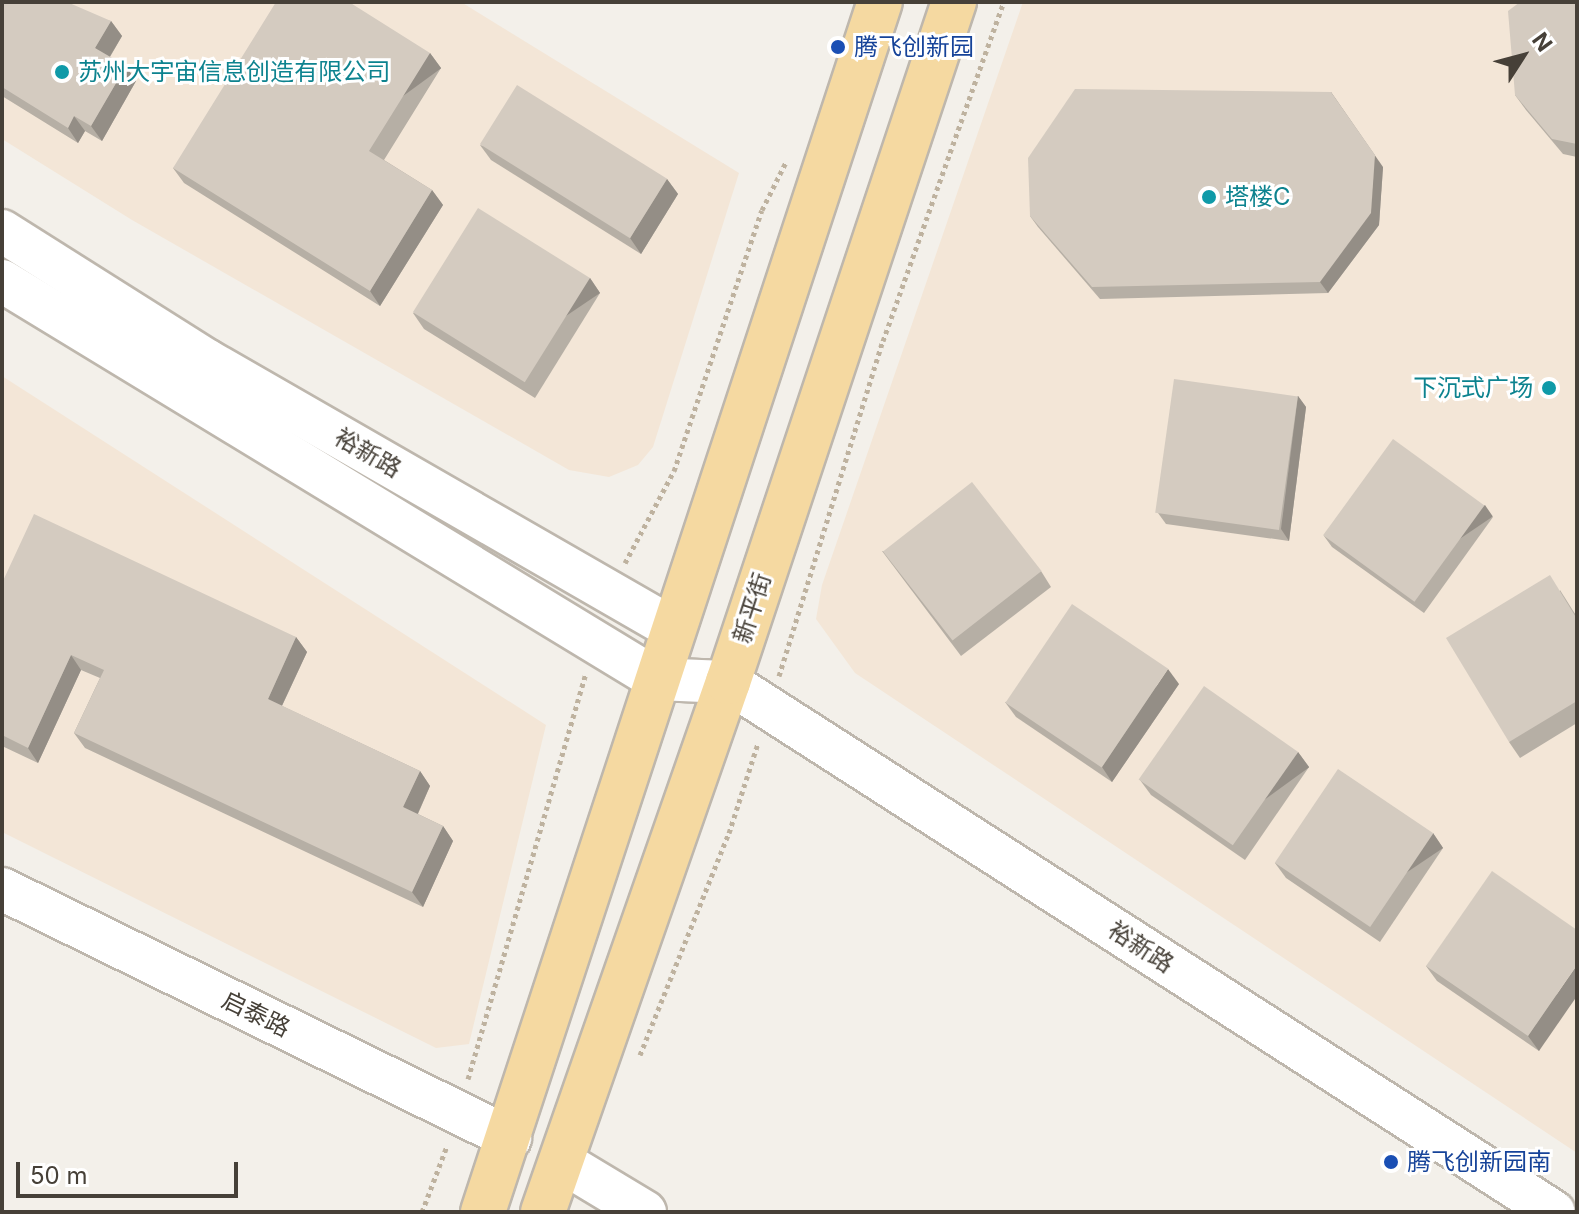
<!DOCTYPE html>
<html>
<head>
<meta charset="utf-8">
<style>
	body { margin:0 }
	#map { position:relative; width:1579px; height:1214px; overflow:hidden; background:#f3f0ea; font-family:Inter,"Noto Sans SC",sans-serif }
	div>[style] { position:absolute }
	.commercial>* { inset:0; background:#f3e6d7 }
	.path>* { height:5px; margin-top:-2.5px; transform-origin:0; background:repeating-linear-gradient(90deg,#beb29f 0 4px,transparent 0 8px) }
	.roads { filter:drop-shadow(2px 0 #beb7ad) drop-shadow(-2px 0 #beb7ad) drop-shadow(0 2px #beb7ad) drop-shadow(0 -2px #beb7ad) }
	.minor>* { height:42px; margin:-21px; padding:0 21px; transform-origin:21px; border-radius:21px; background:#fff }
	.major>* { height:44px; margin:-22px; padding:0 22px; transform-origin:22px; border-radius:22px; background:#f5d9a1 }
	.wall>* { inset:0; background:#b6afa5 }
	.shaded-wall>* { inset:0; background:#948e86; transform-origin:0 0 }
	.building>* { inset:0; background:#d4cbc0; transform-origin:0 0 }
	.dots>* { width:22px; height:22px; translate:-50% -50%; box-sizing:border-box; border:4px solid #fff; border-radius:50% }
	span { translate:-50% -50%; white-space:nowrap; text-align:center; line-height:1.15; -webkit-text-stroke:6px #fff; paint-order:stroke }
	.transit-label { font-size:24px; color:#164399 }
	.left { translate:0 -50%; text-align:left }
	.culture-label { font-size:24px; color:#0d838f }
	.right { translate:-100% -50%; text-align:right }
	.street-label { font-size:24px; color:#464038 }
	.frame { position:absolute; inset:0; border:4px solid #464038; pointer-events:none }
	.north { position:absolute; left:1483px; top:16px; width:80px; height:80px; -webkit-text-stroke:6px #fff; paint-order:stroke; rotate:54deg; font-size:22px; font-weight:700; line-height:32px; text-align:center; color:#464038 }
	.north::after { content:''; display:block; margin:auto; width:28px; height:36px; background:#464038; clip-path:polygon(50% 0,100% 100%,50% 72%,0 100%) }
	.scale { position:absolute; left:16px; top:1162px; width:222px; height:36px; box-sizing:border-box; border:4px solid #464038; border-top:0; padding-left:10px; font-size:24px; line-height:28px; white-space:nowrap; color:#464038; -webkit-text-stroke:6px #fff; paint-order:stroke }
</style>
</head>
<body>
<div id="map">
	<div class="commercial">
		<div style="clip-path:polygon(2px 2px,461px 2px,739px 173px,653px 447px,638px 465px,609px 477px,569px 470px,132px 220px,2px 139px)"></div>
		<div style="clip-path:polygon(1023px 2px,1577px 2px,1577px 1153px,855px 673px,816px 619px,822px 585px)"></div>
		<div style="clip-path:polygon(2px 376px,546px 725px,469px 1044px,436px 1048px,2px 832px)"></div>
	</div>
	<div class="path">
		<div style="left:625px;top:563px;width:104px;rotate:-62deg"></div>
		<div style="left:674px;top:471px;width:275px;rotate:-71.4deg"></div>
		<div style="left:762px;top:210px;width:54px;rotate:-63.4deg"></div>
		<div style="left:779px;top:676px;width:351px;rotate:-72.8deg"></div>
		<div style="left:883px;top:341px;width:360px;rotate:-70.4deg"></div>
		<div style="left:640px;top:1055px;width:239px;rotate:-68.2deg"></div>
		<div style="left:729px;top:833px;width:95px;rotate:-72.1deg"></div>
		<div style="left:468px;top:1079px;width:422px;rotate:-73.8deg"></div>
		<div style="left:422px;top:1212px;width:71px;rotate:-69.3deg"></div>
	</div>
	<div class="roads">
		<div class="minor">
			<div style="left:2px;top:231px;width:241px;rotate:32.3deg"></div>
			<div style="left:206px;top:360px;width:538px;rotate:29.9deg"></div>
			<div style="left:2px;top:281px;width:766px;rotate:31.32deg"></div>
			<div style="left:656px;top:679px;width:72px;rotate:2.4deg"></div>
			<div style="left:728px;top:682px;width:981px;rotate:32.69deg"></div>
			<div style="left:2px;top:889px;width:566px;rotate:26.11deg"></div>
			<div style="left:562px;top:1162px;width:97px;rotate:31.1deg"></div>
		</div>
		<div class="major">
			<div style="left:483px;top:1212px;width:1273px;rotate:-71.84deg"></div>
			<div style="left:543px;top:1212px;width:561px;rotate:-70.76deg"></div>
			<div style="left:728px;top:682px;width:717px;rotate:-71.62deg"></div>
		</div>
	</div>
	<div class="wall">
		<div style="clip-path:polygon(2px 2px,111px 21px,122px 36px,110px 57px,136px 81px,102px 141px,85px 131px,78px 143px,2px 96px)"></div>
		<div style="clip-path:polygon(1577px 2px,1577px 157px,1563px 154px,1526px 110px,1515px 95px)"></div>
		<div style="clip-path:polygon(430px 53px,441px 68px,384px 160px,432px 190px,443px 205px,380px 306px,184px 183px,173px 168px)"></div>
		<div style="clip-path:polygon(480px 145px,667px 179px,678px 194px,641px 254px,491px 160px)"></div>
		<div style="clip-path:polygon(1383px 167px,1379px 225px,1328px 293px,1100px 299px,1038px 227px,1030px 216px)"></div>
		<div style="clip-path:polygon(590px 278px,600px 293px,535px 398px,424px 329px,413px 313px)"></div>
		<div style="clip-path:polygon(1298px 396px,1306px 407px,1289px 541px,1166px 524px,1158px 513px)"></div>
		<div style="clip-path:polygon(1493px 517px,1424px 613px,1332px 547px,1324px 536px)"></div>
		<div style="clip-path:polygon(882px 551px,1041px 571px,1051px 587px,961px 656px)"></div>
		<div style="clip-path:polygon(2px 583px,296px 637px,307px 652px,282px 706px,420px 771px,430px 786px,418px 814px,443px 826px,453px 841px,423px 907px,85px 748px,74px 733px,100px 678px,81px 670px,38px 763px,2px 746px)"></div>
		<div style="clip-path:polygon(1560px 590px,1577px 617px,1577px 723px,1520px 758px,1509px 742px)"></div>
		<div style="clip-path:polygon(1179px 684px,1112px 782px,1016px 717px,1005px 702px)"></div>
		<div style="clip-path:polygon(1298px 752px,1309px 767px,1245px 860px,1151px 795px,1140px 780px)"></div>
		<div style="clip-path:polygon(1433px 833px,1443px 848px,1380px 942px,1286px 878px,1275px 863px)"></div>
		<div style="clip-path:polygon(1577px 930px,1539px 1051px,1437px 981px,1426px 966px)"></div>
	</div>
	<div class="shaded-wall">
		<div style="clip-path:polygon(111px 21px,122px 36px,106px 63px,95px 48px)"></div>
		<div style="left:430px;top:53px;width:19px;height:115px;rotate:54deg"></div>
		<div style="clip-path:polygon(126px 66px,136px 81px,102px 141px,91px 126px)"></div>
		<div style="clip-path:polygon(1331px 92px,1383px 167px,1379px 225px,1328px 293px,1320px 282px)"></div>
		<div style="clip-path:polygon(74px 116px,85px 131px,78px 143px,68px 128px)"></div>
		<div style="clip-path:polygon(667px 179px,678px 194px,641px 254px,630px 238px)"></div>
		<div style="clip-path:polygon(432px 190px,443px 205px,380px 306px,370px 291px)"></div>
		<div style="left:590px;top:278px;width:18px;height:123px;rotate:56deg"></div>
		<div style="clip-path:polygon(1298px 396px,1306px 407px,1289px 541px,1281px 529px)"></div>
		<div style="left:1485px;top:505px;width:14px;height:120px;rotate:56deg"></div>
		<div style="clip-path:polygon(296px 637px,307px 652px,278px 714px,268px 699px)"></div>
		<div style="clip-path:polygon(71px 655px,81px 670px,38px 763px,28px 748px)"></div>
		<div style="clip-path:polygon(1168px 669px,1179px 684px,1112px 782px,1102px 767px)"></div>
		<div style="left:1298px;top:752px;width:19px;height:113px;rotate:54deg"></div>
		<div style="clip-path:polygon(420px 771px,430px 786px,414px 822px,403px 807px)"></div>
		<div style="clip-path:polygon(443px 826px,453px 841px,423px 907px,412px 892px)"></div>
		<div style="left:1433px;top:833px;width:18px;height:113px;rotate:56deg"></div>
		<div style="clip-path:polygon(1577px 965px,1577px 996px,1539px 1051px,1528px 1036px)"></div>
	</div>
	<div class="building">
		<div style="clip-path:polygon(2px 2px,67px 2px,111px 21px,95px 48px,126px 66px,91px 126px,74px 116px,68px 128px,2px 87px)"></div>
		<div style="clip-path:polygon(276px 2px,349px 2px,430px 53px,369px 151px,432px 190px,370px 291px,173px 168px)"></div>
		<div style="clip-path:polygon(1520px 2px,1577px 2px,1577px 144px,1552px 139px,1515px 95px,1508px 11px)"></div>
		<div style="left:517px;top:85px;width:177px;height:70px;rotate:32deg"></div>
		<div style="clip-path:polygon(1075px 89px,1331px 92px,1375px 155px,1371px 213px,1320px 282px,1092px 287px,1030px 216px,1028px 158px)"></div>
		<div style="left:478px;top:208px;width:132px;height:123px;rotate:32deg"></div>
		<div style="left:1174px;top:379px;width:125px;height:135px;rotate:8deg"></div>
		<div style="left:1393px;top:439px;width:113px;height:119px;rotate:36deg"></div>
		<div style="left:972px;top:482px;width:113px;height:113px;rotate:52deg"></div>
		<div style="clip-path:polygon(34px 514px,296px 637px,268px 699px,420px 771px,403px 807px,443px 826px,412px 892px,74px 733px,104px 670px,71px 655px,28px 748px,2px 735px,2px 583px)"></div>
		<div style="clip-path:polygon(1550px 575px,1577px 619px,1577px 701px,1509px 742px,1446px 638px)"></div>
		<div style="left:1072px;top:604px;width:116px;height:119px;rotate:34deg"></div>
		<div style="left:1204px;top:686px;width:115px;height:114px;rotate:35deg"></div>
		<div style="left:1338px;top:769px;width:115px;height:113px;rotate:34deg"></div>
		<div style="clip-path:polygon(1492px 871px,1577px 930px,1577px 965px,1528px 1036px,1426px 966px)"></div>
	</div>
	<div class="dots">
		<div style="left:838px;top:47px;background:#1a4fb4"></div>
		<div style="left:62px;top:72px;background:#0f9aa8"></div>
		<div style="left:1209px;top:197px;background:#0f9aa8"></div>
		<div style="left:1549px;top:388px;background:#0f9aa8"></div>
		<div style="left:1391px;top:1162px;background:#1a4fb4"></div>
	</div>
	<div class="transit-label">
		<span class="left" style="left:854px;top:47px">腾飞创新园</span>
		<span class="left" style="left:1407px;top:1162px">腾飞创新园南</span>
	</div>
	<div class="culture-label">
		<span class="left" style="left:78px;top:72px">苏州大宇宙信息创造有限公司</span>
		<span class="left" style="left:1225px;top:197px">塔楼C</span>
		<span class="right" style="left:1533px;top:388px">下沉式广场</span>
	</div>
	<div class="street-label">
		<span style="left:368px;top:453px;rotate:30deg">裕新路</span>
		<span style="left:752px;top:608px;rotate:-72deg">新平街</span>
		<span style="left:1141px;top:947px;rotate:33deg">裕新路</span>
		<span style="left:256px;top:1014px;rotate:26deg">启泰路</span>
	</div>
	<div class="frame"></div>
	<div class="north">N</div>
	<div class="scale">50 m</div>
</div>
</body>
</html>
